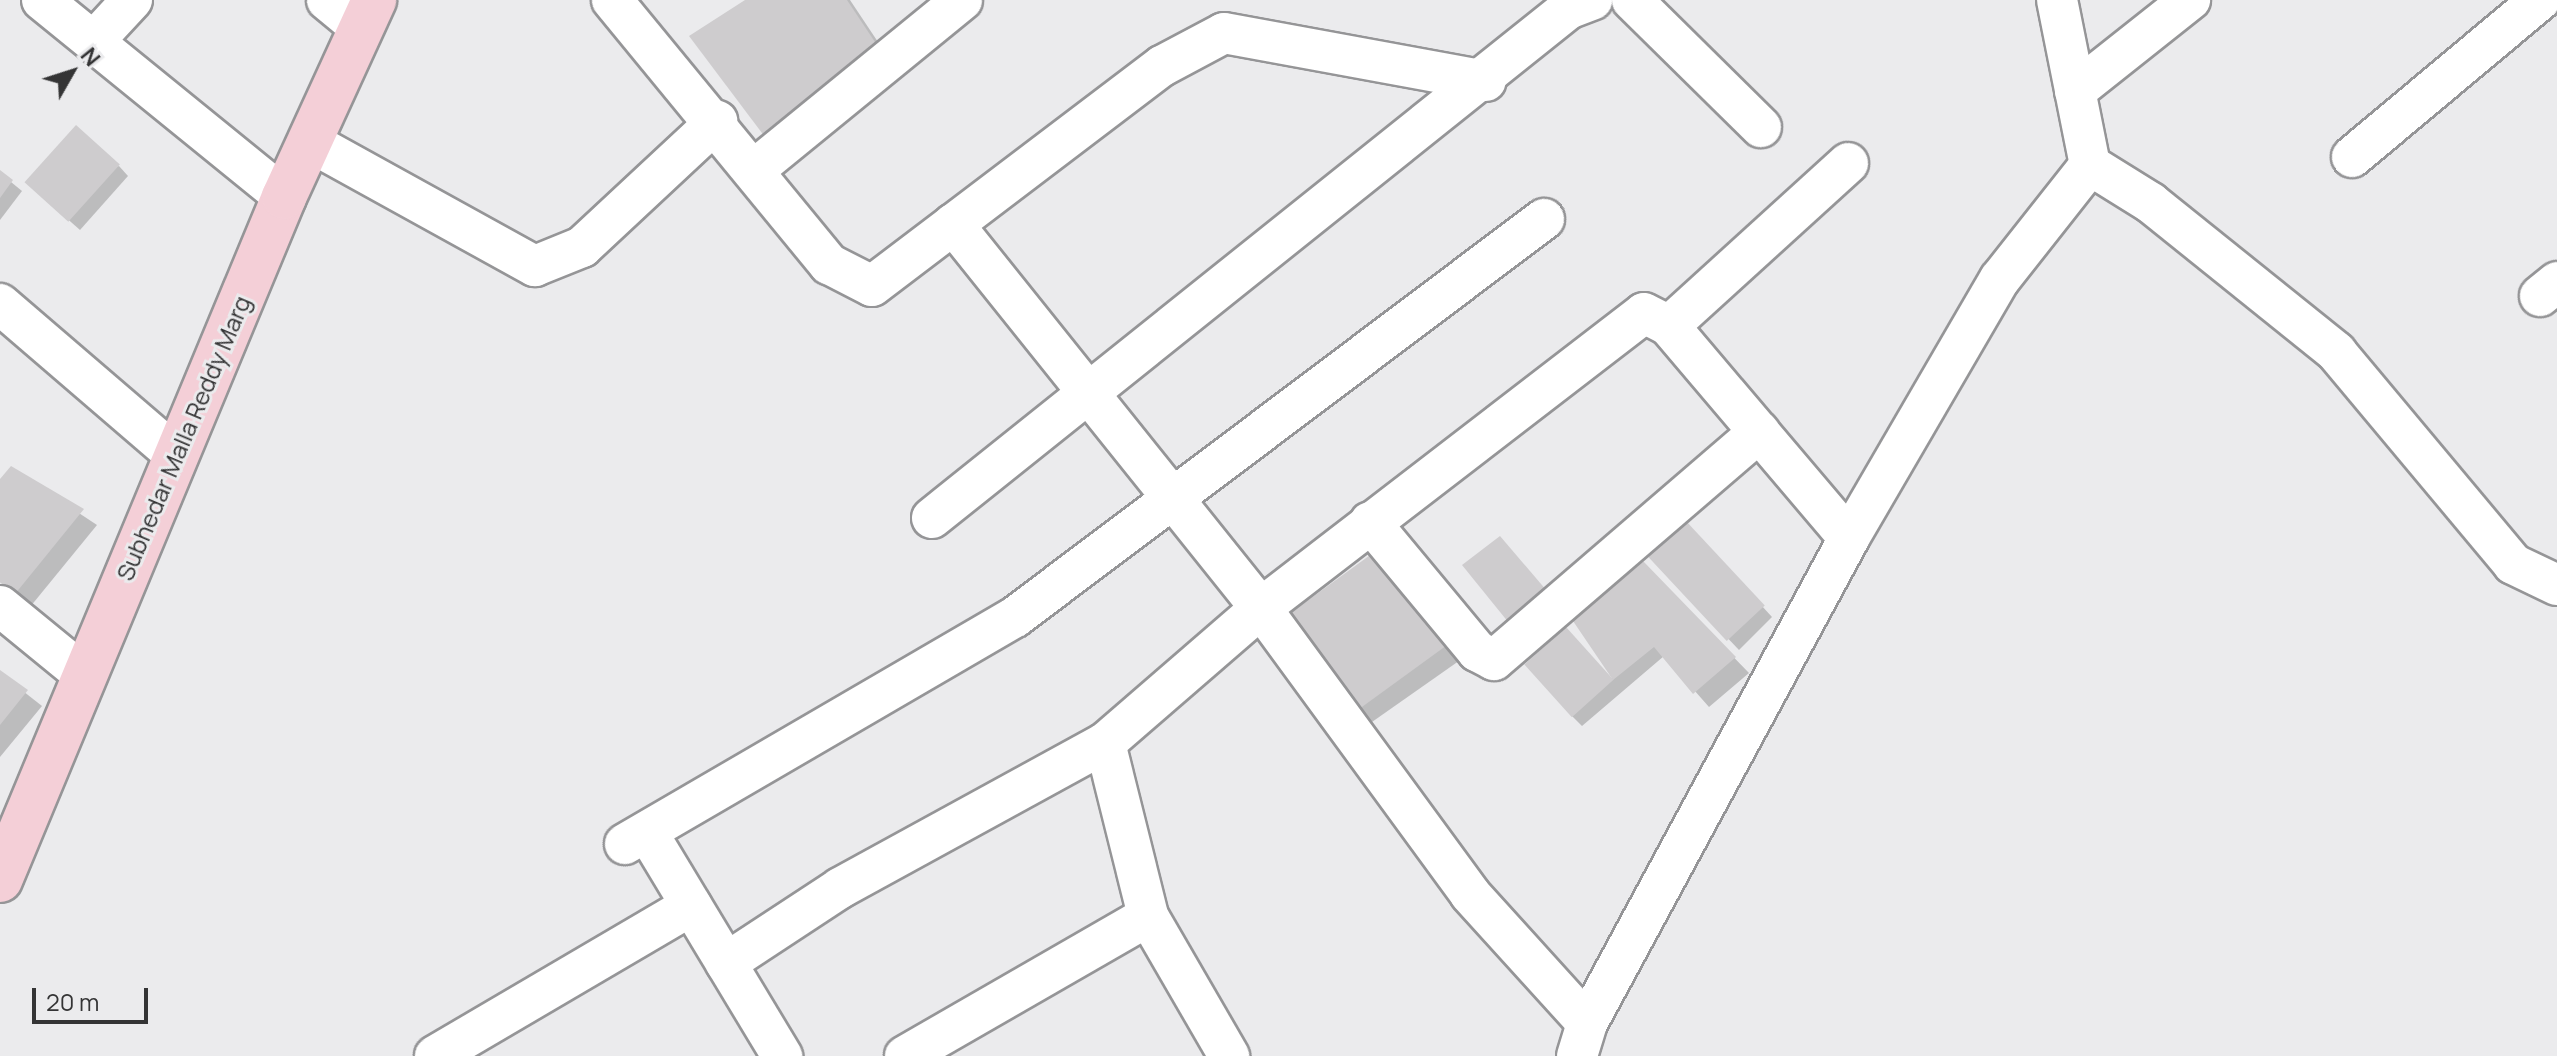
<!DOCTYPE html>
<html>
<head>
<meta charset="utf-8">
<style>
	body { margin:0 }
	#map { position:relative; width:2557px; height:1056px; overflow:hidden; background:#ebebed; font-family:Manrope,sans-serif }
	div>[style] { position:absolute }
	.shadow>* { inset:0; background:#0003 }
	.building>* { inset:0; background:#ceccce; transform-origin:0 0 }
	.roads { filter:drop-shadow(2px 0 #959597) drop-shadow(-2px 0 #959597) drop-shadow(0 2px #959597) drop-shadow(0 -2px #959597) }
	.street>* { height:40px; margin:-20px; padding:0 20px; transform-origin:20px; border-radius:20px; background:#fff }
	.secondary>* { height:44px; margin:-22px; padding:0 22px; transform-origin:22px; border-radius:22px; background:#f4cfd7 }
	span { translate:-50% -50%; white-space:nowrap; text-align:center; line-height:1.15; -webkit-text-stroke:6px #ebebed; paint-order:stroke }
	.street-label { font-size:24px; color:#343435 }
	.north { position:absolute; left:32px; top:32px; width:80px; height:80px; -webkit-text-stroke:6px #ebebed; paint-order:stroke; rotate:51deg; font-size:22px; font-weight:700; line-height:32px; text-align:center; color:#343435 }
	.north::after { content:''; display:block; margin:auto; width:28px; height:36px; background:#343435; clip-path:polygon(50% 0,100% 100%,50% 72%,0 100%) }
	.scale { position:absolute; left:32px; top:988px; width:116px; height:36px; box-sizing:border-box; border:4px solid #343435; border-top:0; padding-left:10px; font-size:24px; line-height:28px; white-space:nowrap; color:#343435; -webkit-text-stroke:6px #ebebed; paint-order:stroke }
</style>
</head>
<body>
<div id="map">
	<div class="shadow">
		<div style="clip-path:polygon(748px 0,850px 0,896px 69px)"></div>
		<div style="clip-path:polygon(119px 166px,128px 176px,80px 230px,37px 192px)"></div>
		<div style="clip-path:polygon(0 173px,22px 191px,0 220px)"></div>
		<div style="clip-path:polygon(11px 468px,97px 525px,30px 607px,0 582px,0 482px)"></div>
		<div style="clip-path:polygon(1694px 532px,1772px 617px,1739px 650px,1648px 554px)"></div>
		<div style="clip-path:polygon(1383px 547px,1466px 656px,1362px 729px,1348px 715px)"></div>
		<div style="clip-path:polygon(1643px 564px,1749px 673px,1709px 707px,1664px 656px,1582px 726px,1572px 716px,1613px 677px)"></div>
		<div style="clip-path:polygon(0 673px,42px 706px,0 757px)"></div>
	</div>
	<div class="building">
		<div style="clip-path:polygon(745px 0,847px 0,883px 54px,768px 141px,689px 36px)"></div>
		<div style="left:76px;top:125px;width:59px;height:77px;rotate:42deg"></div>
		<div style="clip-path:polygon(0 170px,13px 180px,0 198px)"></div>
		<div style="clip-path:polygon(11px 466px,84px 509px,15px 594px,0 582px,0 479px)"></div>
		<div style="left:1685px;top:520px;width:117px;height:52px;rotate:47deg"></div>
		<div style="clip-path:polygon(1500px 536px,1547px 591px,1513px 628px,1462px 565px)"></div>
		<div style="left:1384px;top:545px;width:118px;height:116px;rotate:54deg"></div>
		<div style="clip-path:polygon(1643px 561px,1736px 657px,1693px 694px,1654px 647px,1613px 680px,1573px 621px)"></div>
		<div style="left:1566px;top:627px;width:71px;height:56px;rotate:48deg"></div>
		<div style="clip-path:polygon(0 670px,28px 690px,0 725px)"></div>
	</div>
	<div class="roads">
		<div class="street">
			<div style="left:42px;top:0;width:312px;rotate:39.1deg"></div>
			<div style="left:327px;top:0;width:44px;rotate:39.5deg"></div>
			<div style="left:612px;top:0;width:342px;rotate:50.6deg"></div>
			<div style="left:829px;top:264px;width:48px;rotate:27.1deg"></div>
			<div style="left:872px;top:286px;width:364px;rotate:-37.2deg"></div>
			<div style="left:1162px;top:66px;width:70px;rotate:-28deg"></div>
			<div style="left:1224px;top:33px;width:266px;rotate:10.4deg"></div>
			<div style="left:1632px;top:0;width:181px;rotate:44.6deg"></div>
			<div style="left:94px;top:41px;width:56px;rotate:-47.2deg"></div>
			<div style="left:2075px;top:91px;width:147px;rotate:-38.4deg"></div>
			<div style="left:310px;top:142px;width:257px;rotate:28.9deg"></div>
			<div style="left:535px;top:266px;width:51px;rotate:-22deg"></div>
			<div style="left:582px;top:247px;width:185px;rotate:-43deg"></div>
			<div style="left:2352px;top:157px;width:245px;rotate:-39.9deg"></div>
			<div style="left:2090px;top:165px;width:72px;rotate:31.9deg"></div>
			<div style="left:2151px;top:203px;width:238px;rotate:38.8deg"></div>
			<div style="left:2336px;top:352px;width:276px;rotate:50.1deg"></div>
			<div style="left:2513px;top:564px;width:49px;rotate:25.5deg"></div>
			<div style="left:755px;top:169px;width:267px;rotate:-39.2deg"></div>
			<div style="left:953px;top:224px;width:492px;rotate:51.3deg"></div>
			<div style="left:1261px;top:608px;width:354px;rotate:53.8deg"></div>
			<div style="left:1470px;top:894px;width:174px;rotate:47.8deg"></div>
			<div style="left:2540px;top:296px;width:22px;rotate:-39deg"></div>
			<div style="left:0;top:304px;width:233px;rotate:40.7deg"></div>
			<div style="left:1669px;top:326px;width:242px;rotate:-42.3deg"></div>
			<div style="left:932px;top:518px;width:815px;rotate:-38.67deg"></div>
			<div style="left:1568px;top:9px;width:26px;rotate:-21deg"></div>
			<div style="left:1370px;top:522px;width:168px;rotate:50.3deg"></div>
			<div style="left:1477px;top:651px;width:19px;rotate:28deg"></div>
			<div style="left:1494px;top:660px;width:350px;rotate:-40.7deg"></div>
			<div style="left:0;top:606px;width:107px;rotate:39.3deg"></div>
			<div style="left:1105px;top:743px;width:178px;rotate:76deg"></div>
			<div style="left:1148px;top:916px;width:162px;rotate:59.9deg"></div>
			<div style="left:647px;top:832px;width:262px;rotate:58.9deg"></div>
			<div style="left:625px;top:844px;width:451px;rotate:-30.2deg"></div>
			<div style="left:1015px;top:617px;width:662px;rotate:-36.96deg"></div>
			<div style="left:726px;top:963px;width:136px;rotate:-33.3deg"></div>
			<div style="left:840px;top:888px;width:302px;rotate:-28.7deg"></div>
			<div style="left:1105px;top:743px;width:206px;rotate:-40.9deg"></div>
			<div style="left:1261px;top:608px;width:483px;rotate:-37.6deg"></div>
			<div style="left:1644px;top:313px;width:28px;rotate:27deg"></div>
			<div style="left:1669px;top:326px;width:278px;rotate:49.7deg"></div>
			<div style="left:435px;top:1056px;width:297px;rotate:-30.4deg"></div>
			<div style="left:905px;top:1056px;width:280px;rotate:-29.9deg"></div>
			<div style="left:1577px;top:1056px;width:34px;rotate:-73deg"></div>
			<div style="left:1587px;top:1023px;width:551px;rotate:-61.62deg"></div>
			<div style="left:1849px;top:538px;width:300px;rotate:-59.8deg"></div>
			<div style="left:2000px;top:279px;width:145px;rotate:-51.7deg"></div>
			<div style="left:2090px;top:165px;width:168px;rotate:-101.3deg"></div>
		</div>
		<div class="secondary">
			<div style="left:0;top:880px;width:740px;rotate:-67.42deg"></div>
			<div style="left:284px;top:197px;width:217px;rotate:-65.4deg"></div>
		</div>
	</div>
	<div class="street-label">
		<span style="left:183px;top:438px;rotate:-67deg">Subhedar Malla Reddy Marg</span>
	</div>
	<div class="north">N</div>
	<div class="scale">20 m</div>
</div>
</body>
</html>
